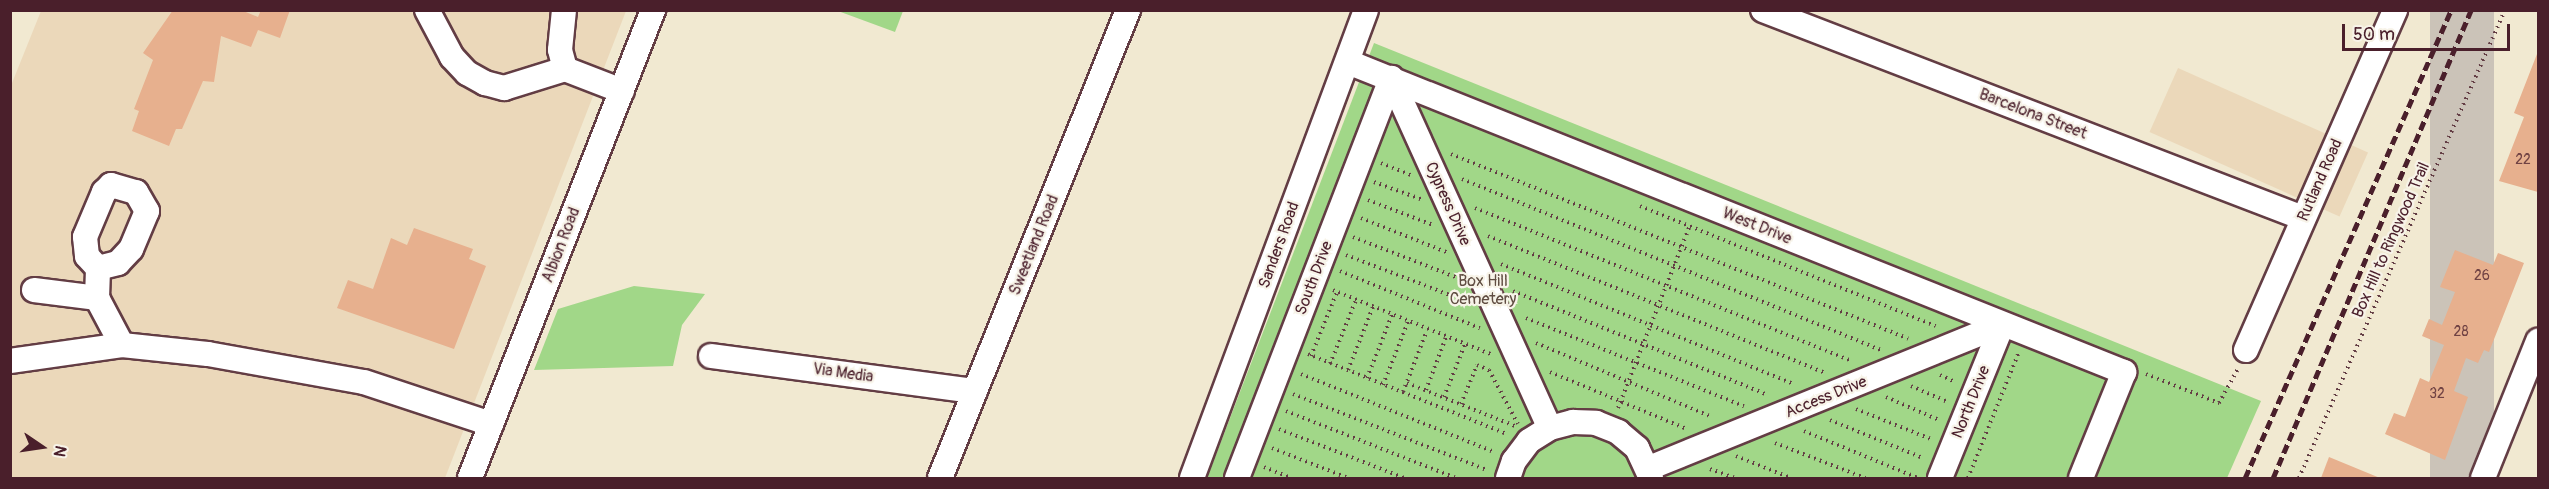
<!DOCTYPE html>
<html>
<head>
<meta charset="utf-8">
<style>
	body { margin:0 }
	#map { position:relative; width:2549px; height:489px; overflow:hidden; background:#f1e9d1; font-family:Pangolin,sans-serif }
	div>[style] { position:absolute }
	.built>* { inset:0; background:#ebd8ba; transform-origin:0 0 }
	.industrial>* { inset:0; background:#cbc3b8; transform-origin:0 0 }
	.green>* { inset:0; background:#a1d788 }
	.building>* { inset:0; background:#e7b08e }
	.path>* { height:4px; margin-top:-2px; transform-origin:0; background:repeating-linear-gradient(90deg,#633d44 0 1.5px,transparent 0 6px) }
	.roads { filter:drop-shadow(2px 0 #633d44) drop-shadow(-2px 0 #633d44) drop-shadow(0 2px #633d44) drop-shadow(0 -2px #633d44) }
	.minor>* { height:24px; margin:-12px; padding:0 12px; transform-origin:12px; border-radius:12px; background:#fff }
	.rail>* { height:4.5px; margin-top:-2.25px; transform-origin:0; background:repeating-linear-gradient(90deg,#4a1f2b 0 9px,transparent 0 13.5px) }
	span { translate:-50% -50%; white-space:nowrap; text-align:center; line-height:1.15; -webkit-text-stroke:4.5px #f7f3e8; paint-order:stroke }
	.number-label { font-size:14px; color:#714344 }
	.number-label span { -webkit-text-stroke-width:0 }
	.street-label { font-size:16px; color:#4a1f2b }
	.park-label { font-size:16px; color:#604d42 }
	.frame { position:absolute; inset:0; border:12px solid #4a1f2b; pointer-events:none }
	.north { position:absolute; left:12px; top:417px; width:60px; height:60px; -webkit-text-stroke:4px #f7f3e8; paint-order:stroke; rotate:103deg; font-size:16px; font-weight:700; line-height:24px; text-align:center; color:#4a1f2b }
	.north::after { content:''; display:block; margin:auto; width:21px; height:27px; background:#4a1f2b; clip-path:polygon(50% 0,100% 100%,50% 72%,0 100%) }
	.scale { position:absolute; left:2342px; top:24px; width:168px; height:27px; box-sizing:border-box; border:3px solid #4a1f2b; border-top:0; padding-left:8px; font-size:18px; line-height:21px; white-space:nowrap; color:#4a1f2b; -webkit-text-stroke:4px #f7f3e8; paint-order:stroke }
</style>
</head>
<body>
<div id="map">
	<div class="built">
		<div style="clip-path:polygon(41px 11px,626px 11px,445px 478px,11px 478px,10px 88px)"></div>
		<div style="left:2178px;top:68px;width:208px;height:70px;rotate:24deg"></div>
	</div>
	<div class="industrial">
		<div style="left:2430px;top:11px;width:64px;height:509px"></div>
	</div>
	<div class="green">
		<div style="clip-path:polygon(838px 11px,903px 11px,895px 32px)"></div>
		<div style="clip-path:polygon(1374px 43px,2261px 401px,2227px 478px,1207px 478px)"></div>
		<div style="clip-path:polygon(634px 286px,705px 294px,682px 325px,673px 366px,534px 370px,558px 309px)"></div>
	</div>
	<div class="building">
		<div style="clip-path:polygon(173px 10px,241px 10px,258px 17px,261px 10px,290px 10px,280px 38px,258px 30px,251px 47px,221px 36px,214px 82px,203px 81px,182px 129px,176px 129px,169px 146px,132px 131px,139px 111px,134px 109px,153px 60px,143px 53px)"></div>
		<div style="clip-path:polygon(2537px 54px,2538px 54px,2538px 192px,2499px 181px,2524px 117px,2514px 113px)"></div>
		<div style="clip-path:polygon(414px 228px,473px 249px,469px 259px,486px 266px,454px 349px,337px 308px,348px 280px,373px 289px,391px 238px,407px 245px)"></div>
		<div style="clip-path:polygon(2455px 250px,2493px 265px,2498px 253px,2524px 263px,2489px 352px,2484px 350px,2478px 363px,2466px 358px,2454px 391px,2468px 397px,2445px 460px,2385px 434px,2394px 413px,2405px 417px,2420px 378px,2429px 382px,2444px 345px,2422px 336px,2429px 319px,2442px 325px,2455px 292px,2440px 287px)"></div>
		<div style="clip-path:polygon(2329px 457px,2380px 478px,2321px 478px)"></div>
	</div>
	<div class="path">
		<div style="left:1451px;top:154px;width:493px;rotate:22deg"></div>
		<div style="left:1381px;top:163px;width:32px;rotate:22deg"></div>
		<div style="left:1462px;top:179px;width:452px;rotate:22.2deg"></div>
		<div style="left:1374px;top:182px;width:50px;rotate:19.9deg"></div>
		<div style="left:1368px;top:200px;width:70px;rotate:21deg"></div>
		<div style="left:1640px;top:206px;width:319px;rotate:22.1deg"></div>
		<div style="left:1475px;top:208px;width:406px;rotate:22.1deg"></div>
		<div style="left:1361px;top:218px;width:92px;rotate:21.8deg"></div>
		<div style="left:1488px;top:236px;width:365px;rotate:22.1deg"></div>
		<div style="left:1353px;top:237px;width:113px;rotate:21.3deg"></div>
		<div style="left:1346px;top:255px;width:131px;rotate:21.1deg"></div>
		<div style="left:1501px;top:264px;width:317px;rotate:22.3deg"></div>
		<div style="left:1340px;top:271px;width:151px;rotate:22.2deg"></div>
		<div style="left:1333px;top:290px;width:173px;rotate:22.1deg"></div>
		<div style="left:1513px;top:291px;width:275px;rotate:22.2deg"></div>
		<div style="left:1526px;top:318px;width:235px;rotate:22deg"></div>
		<div style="left:1536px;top:343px;width:191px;rotate:22.8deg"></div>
		<div style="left:1308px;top:354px;width:214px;rotate:21.9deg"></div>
		<div style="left:1311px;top:356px;width:69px;rotate:-67.9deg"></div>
		<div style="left:1330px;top:364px;width:69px;rotate:-67.9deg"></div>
		<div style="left:1348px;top:370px;width:68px;rotate:-68.4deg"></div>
		<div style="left:1550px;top:372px;width:148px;rotate:22.6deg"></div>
		<div style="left:1301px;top:374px;width:208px;rotate:22deg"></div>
		<div style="left:2146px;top:374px;width:79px;rotate:21.7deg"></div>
		<div style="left:2219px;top:403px;width:38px;rotate:-61deg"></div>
		<div style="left:1940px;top:375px;width:17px;rotate:25deg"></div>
		<div style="left:1367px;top:378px;width:68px;rotate:-68.4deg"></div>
		<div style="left:1407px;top:383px;width:116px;rotate:21.7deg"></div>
		<div style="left:1383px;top:385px;width:68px;rotate:-68.4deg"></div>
		<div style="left:1911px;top:386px;width:40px;rotate:23.4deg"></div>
		<div style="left:1426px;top:390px;width:57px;rotate:-69.3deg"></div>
		<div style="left:1403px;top:392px;width:66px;rotate:-68.8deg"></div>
		<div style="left:1293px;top:394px;width:208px;rotate:21.4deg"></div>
		<div style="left:1444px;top:397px;width:57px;rotate:-68.4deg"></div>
		<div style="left:1886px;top:397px;width:58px;rotate:23.5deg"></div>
		<div style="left:1461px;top:404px;width:42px;rotate:-67.7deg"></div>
		<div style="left:1477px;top:365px;width:13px;rotate:23deg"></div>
		<div style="left:1489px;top:370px;width:61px;rotate:61.8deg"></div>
		<div style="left:1618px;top:408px;width:197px;rotate:-68.5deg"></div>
		<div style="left:1856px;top:409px;width:83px;rotate:21.9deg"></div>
		<div style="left:1286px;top:411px;width:183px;rotate:21.5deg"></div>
		<div style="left:1830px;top:420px;width:100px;rotate:22.2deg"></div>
		<div style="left:1279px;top:429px;width:135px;rotate:21.3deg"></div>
		<div style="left:1804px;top:431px;width:123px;rotate:22.4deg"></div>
		<div style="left:1775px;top:443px;width:97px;rotate:21.3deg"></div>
		<div style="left:1272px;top:448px;width:82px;rotate:21.5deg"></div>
		<div style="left:1736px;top:456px;width:59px;rotate:21.8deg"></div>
		<div style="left:1264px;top:467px;width:29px;rotate:22deg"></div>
		<div style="left:1710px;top:469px;width:27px;rotate:20deg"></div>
		<div style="left:1968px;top:478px;width:134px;rotate:-68deg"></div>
		<div style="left:2299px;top:478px;width:511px;rotate:-66.24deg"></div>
	</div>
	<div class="roads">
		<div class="minor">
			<div style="left:427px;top:10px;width:53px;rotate:62deg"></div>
			<div style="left:452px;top:57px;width:22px;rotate:47deg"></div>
			<div style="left:467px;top:73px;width:21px;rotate:29deg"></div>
			<div style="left:485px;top:83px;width:20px;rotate:15deg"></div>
			<div style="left:504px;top:88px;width:64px;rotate:-17.3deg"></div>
			<div style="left:564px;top:10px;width:40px;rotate:95.7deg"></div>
			<div style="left:560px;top:50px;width:20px;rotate:75deg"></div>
			<div style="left:565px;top:69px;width:61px;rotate:21.1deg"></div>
			<div style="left:1763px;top:10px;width:579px;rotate:21.07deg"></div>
			<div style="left:1348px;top:62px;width:836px;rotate:21.78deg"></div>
			<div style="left:2124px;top:372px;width:114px;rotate:112.1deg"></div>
			<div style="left:1391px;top:78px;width:384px;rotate:65.6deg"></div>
			<div style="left:34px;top:290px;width:64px;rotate:7.2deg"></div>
			<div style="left:97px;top:298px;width:53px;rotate:62deg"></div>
			<div style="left:122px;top:345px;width:86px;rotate:6deg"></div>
			<div style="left:208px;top:354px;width:158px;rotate:10.2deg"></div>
			<div style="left:364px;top:382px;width:134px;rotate:18.3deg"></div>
			<div style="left:97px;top:298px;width:30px;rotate:-88deg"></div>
			<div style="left:98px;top:268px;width:16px;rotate:-133deg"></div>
			<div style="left:87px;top:256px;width:19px;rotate:-96deg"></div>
			<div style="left:85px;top:237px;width:49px;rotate:-67.1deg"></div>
			<div style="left:104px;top:192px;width:10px;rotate:-45deg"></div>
			<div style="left:111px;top:185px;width:26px;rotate:16deg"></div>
			<div style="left:136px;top:192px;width:22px;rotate:60deg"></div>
			<div style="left:147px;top:211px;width:41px;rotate:112.8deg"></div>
			<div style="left:131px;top:249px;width:19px;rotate:133deg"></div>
			<div style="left:118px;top:263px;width:21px;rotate:166deg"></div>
			<div style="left:2246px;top:350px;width:371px;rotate:-66.3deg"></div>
			<div style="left:711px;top:356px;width:266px;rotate:7.6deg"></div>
			<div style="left:10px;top:361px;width:113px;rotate:-8.1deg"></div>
			<div style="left:1649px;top:468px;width:381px;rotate:-22.1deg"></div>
			<div style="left:470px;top:478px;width:503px;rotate:-68.64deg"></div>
			<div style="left:940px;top:478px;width:504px;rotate:-68.11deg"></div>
			<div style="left:1192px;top:478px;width:499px;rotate:-69.6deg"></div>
			<div style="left:1237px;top:478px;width:429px;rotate:-68.9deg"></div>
			<div style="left:1508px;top:478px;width:18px;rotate:-71deg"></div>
			<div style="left:1514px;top:461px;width:25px;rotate:-53deg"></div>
			<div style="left:1529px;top:441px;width:25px;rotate:-32deg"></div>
			<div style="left:1550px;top:428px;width:24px;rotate:-15deg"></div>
			<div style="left:1573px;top:422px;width:23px;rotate:2deg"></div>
			<div style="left:1596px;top:423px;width:24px;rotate:22deg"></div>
			<div style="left:1618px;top:432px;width:25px;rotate:40deg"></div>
			<div style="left:1637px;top:448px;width:33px;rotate:65deg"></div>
			<div style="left:1940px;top:478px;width:165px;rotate:-67.9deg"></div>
			<div style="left:2483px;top:478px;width:148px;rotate:-68.1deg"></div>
		</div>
	</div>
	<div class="rail">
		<div style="left:2245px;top:478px;width:511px;rotate:-66.24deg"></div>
		<div style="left:2273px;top:478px;width:508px;rotate:-67.07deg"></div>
	</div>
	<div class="number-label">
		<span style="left:2523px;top:160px">22</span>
		<span style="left:2482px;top:276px">26</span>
		<span style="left:2461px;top:332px">28</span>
		<span style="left:2437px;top:394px">32</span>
	</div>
	<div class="street-label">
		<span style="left:2033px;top:114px;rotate:21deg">Barcelona Street</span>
		<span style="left:2320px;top:180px;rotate:-66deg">Rutland Road</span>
		<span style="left:1448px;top:204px;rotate:66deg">Cypress Drive</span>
		<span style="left:1757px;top:226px;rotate:22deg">West Drive</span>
		<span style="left:2391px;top:240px;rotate:-66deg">Box Hill to Ringwood Trail</span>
		<span style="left:561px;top:245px;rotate:-69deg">Albion Road</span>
		<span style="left:1034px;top:245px;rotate:-68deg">Sweetland Road</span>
		<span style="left:1279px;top:245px;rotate:-70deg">Sanders Road</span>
		<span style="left:1314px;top:278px;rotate:-69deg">South Drive</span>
		<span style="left:843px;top:373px;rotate:8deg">Via Media</span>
		<span style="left:1826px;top:397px;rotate:-22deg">Access Drive</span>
		<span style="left:1971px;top:402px;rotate:-68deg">North Drive</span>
	</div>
	<div class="park-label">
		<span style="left:1483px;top:290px">Box Hill<br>Cemetery</span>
	</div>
	<div class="frame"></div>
	<div class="north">N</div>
	<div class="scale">50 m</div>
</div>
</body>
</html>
